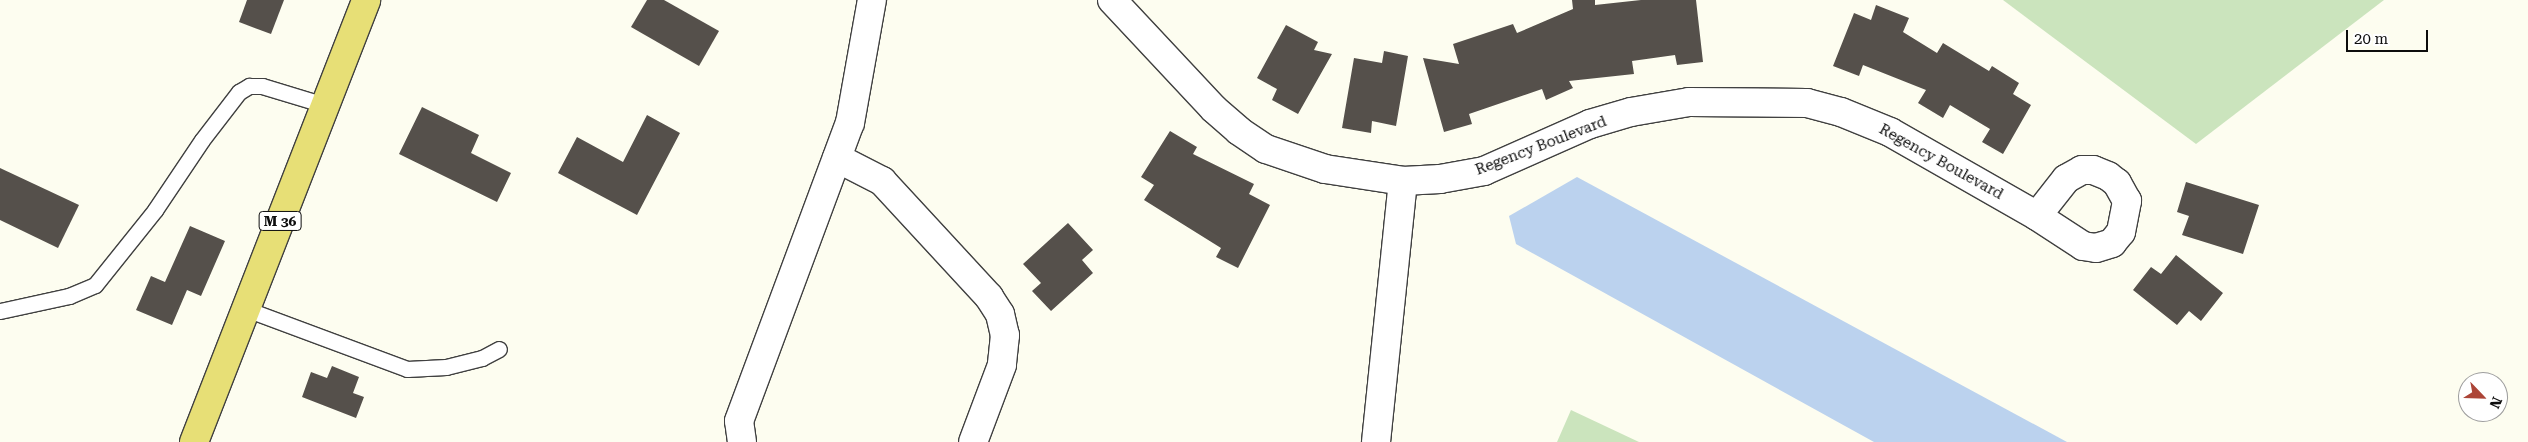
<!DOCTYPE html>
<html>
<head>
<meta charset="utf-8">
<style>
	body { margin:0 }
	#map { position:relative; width:2528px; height:442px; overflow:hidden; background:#fdfdf0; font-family:"Roboto Serif",serif }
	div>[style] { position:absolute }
	.green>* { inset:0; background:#cbe4bd }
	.water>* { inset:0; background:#bbd2ee }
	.building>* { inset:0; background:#55504b }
	.roads { filter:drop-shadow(1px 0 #404040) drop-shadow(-1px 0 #404040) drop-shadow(0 1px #404040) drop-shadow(0 -1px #404040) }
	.service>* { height:15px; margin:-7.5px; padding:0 7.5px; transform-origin:7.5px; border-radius:7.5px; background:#fff }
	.minor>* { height:28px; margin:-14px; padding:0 14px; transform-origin:14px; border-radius:14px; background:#fff }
	.primary>* { height:28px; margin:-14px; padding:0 14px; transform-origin:14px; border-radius:14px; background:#e7df76 }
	span { translate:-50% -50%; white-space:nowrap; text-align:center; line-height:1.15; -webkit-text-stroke:5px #fff; paint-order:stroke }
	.shield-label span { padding:1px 4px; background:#fff; border:1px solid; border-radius:4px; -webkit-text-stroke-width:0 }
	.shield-label { font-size:14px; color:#0d0d0d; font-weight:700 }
	.street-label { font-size:15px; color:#0d0d0d }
	.north { position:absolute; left:2458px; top:372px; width:50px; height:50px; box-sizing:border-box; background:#fff; border:1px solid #9e9e9e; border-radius:50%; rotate:114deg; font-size:14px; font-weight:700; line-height:20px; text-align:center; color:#0d0d0d }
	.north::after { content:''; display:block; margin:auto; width:18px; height:22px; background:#ac4537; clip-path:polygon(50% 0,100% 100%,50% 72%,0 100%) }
	.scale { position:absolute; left:2346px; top:30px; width:82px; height:22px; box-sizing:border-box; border:2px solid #0d0d0d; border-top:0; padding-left:6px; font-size:15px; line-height:18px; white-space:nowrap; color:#0d0d0d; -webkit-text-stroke:4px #fff; paint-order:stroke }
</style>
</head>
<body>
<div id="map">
	<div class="green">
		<div style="clip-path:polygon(2003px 0,2384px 0,2196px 144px)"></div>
		<div style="clip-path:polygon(1571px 410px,1639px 442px,1557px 442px)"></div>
	</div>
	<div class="water">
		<div style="clip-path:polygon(1577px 177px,2067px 442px,1874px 442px,1516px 244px,1509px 216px)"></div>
	</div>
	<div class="building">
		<div style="clip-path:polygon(247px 0,284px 0,271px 34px,239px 22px)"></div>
		<div style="clip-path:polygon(647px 0,664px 0,719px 31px,699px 66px,631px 27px)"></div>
		<div style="clip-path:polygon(1572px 0,1595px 0,1595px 5px,1641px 0,1696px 0,1703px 62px,1677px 65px,1675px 55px,1632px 61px,1634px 74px,1569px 81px,1573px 88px,1546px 100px,1542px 89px,1469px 114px,1472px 124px,1444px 132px,1423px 58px,1459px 64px,1453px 44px,1513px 24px,1517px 33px,1573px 9px)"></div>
		<div style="clip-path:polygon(1876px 5px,1909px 18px,1903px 32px,1937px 53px,1943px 43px,1989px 71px,1992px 66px,2019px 83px,2013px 94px,2031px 105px,2003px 154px,1982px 142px,1990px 129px,1950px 105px,1943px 118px,1918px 103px,1926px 90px,1863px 65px,1859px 76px,1833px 66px,1854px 13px,1871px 20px)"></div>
		<div style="clip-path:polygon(1286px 25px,1318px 42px,1314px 50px,1332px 54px,1298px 114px,1272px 100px,1277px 89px,1257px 78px)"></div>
		<div style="clip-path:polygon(1384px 51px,1408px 56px,1396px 126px,1372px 121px,1371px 133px,1342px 128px,1354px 58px,1382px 63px)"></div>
		<div style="clip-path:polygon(422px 107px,479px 135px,471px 153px,511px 173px,497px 202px,399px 154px)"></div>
		<div style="clip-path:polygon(647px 115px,680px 133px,637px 215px,558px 173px,577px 137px,623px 162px)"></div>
		<div style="clip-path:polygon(1170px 131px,1197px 147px,1193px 154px,1254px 184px,1249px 194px,1270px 205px,1238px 268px,1216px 257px,1221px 248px,1144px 200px,1154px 185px,1141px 177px)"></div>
		<div style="clip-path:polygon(0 168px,79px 205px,58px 248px,0 220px)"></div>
		<div style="clip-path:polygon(2186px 182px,2259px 205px,2243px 254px,2182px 235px,2189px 216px,2177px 212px)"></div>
		<div style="clip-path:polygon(1068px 223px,1093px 250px,1082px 260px,1093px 273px,1051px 311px,1032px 291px,1041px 283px,1023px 264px)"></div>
		<div style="clip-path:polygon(190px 226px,225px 241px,201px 296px,187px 290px,172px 325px,136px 310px,151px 276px,165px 282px)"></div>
		<div style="clip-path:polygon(2176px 255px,2223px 293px,2201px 321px,2189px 311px,2177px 325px,2133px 290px,2151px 267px,2161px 274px)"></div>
		<div style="clip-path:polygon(332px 366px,359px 377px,353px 393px,364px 397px,356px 418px,302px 397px,311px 372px,327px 378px)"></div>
	</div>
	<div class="roads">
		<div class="service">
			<div style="left:246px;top:309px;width:172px;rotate:20.4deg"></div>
			<div style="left:407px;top:369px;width:39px;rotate:-3deg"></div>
			<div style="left:446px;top:367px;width:37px;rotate:-14deg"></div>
			<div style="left:482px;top:358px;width:19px;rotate:-28deg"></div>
			<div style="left:0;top:311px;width:71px;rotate:-12.3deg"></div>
			<div style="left:69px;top:296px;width:28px;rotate:-23deg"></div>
			<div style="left:95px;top:285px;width:96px;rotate:-51.3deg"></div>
			<div style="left:155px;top:210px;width:84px;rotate:-56.1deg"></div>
			<div style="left:202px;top:140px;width:61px;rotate:-52.4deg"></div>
			<div style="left:239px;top:92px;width:12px;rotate:-31deg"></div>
			<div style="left:249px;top:86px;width:13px"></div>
			<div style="left:262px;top:86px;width:66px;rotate:16.8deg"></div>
		</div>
		<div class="minor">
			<div style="left:1112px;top:0;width:149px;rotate:46.9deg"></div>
			<div style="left:1214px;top:109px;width:33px;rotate:41deg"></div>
			<div style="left:1239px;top:131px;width:32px;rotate:34deg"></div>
			<div style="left:1266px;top:149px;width:62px;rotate:18.7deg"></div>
			<div style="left:1325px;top:169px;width:79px;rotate:8.7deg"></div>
			<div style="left:1403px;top:181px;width:37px;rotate:-3deg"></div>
			<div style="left:1440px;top:179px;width:45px;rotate:-10.3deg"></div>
			<div style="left:1484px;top:171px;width:116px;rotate:-23.9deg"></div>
			<div style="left:1590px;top:124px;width:43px;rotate:-16.3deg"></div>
			<div style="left:1631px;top:112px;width:59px;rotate:-9.8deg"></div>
			<div style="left:1689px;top:102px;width:118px;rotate:0.5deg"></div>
			<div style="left:1807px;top:103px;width:35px;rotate:15deg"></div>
			<div style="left:1841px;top:112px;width:53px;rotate:22.2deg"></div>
			<div style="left:1890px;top:132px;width:169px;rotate:29.7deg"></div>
			<div style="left:2037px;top:216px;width:55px;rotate:33.1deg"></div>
			<div style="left:2083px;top:246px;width:13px;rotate:9deg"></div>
			<div style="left:2096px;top:248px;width:17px;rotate:-17deg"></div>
			<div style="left:2112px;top:243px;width:14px;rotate:-51deg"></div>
			<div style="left:2121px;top:232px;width:32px;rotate:-79deg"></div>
			<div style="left:2127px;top:201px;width:21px;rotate:-119deg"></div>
			<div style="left:2117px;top:183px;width:11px;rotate:-142deg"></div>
			<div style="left:2108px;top:176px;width:16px;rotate:-158deg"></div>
			<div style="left:2093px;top:170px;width:11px;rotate:180deg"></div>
			<div style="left:2082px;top:170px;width:18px;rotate:151deg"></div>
			<div style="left:2066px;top:179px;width:47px;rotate:128.1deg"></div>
			<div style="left:837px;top:158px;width:51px;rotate:27.1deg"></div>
			<div style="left:882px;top:181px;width:158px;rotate:47.3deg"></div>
			<div style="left:989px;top:297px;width:20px;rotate:57deg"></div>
			<div style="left:1000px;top:314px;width:22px;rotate:77deg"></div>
			<div style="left:1005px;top:335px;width:30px;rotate:96deg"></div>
			<div style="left:1002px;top:365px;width:82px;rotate:110.6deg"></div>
			<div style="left:742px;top:442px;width:21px;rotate:-98deg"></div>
			<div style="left:739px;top:421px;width:318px;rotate:-69.6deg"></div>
			<div style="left:850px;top:123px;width:125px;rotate:-79.9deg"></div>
			<div style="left:1376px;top:442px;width:262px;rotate:-84.1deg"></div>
		</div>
		<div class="primary">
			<div style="left:194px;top:442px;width:474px;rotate:-68.7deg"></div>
		</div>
	</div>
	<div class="shield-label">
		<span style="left:280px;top:221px">M 36</span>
	</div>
	<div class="street-label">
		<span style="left:1541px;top:146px;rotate:-21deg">Regency Boulevard</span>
		<span style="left:1941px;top:162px;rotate:29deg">Regency Boulevard</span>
	</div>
	<div class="north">N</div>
	<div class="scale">20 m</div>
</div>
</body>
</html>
